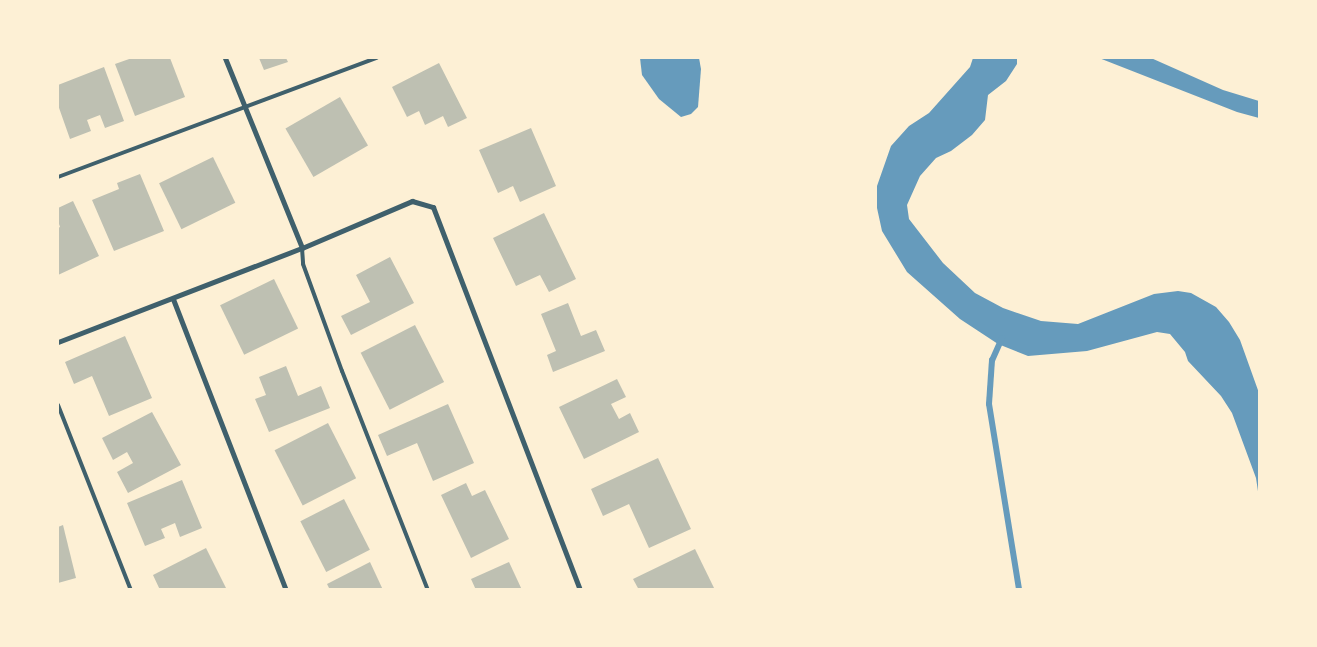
<!DOCTYPE html>
<html>
<head>
<meta charset="utf-8">
<style>
	body { margin:0 }
	#map { position:relative; width:1317px; height:647px; overflow:hidden; background:#fdf0d5; font-family:Karla,sans-serif }
	div>[style] { position:absolute }
	.water>* { inset:0; background:#669bbc }
	.stream>* { height:6px; margin:-3px; padding:0 3px; transform-origin:3px; border-radius:3px; background:#669bbc }
	.building>* { inset:0; background:#bec0b2; transform-origin:0 0 }
	.service>* { height:4px; margin:-2px; padding:0 2px; transform-origin:2px; border-radius:2px; background:#3f606c }
	.minor>* { height:5px; margin:-2.5px; padding:0 2.5px; transform-origin:2.5px; border-radius:2.5px; background:#3f606c }
	span { translate:-50% -50%; white-space:nowrap; text-align:center; line-height:1.15; -webkit-text-stroke:4px #fdf0d5; paint-order:stroke }
	.frame { position:absolute; inset:0; border:59px solid #fdf0d5; pointer-events:none }
</style>
</head>
<body>
<div id="map">
	<div class="water">
		<div style="clip-path:polygon(640px 58px,699px 58px,701px 69px,698px 107px,691px 114px,681px 117px,659px 99px,642px 75px)"></div>
		<div style="clip-path:polygon(973px 58px,1017px 58px,1017px 64px,1006px 81px,988px 95px,985px 120px,972px 135px,951px 151px,936px 158px,920px 176px,907px 205px,909px 219px,943px 263px,975px 293px,1003px 308px,1041px 321px,1078px 324px,1154px 294px,1178px 291px,1191px 293px,1216px 307px,1229px 322px,1240px 340px,1259px 393px,1259px 498px,1256px 478px,1232px 413px,1221px 396px,1188px 361px,1185px 352px,1170px 334px,1157px 332px,1087px 351px,1028px 356px,998px 344px,960px 319px,907px 272px,882px 231px,877px 208px,877px 186px,891px 146px,909px 126px,929px 113px,970px 67px)"></div>
		<div style="clip-path:polygon(1099px 58px,1151px 58px,1223px 90px,1259px 101px,1259px 118px,1237px 112px)"></div>
	</div>
	<div class="stream">
		<div style="left:1002px;top:338px;width:24px;rotate:114deg"></div>
		<div style="left:992px;top:360px;width:44px;rotate:93.9deg"></div>
		<div style="left:989px;top:404px;width:188px;rotate:80.8deg"></div>
	</div>
	<div class="building">
		<div style="clip-path:polygon(132px 58px,170px 58px,185px 97px,135px 116px,115px 64px)"></div>
		<div style="clip-path:polygon(259px 58px,286px 58px,288px 62px,264px 70px)"></div>
		<div style="clip-path:polygon(439px 63px,467px 118px,448px 127px,443px 116px,425px 125px,419px 111px,407px 117px,392px 87px)"></div>
		<div style="clip-path:polygon(104px 67px,124px 121px,105px 128px,100px 115px,87px 120px,91px 131px,70px 139px,58px 105px,58px 85px)"></div>
		<div style="left:340px;top:97px;width:56px;height:63px;rotate:60deg"></div>
		<div style="clip-path:polygon(531px 128px,556px 186px,520px 202px,513px 186px,498px 193px,479px 150px)"></div>
		<div style="left:213px;top:157px;width:51px;height:60px;rotate:64deg"></div>
		<div style="clip-path:polygon(140px 174px,164px 231px,114px 251px,92px 200px,119px 189px,117px 183px)"></div>
		<div style="clip-path:polygon(73px 201px,99px 256px,58px 275px,58px 228px,60px 227px,58px 221px,58px 208px)"></div>
		<div style="clip-path:polygon(544px 213px,576px 279px,549px 292px,540px 275px,516px 286px,493px 238px)"></div>
		<div style="clip-path:polygon(390px 257px,414px 303px,351px 335px,341px 316px,370px 302px,356px 275px)"></div>
		<div style="left:274px;top:279px;width:55px;height:60px;rotate:64deg"></div>
		<div style="clip-path:polygon(568px 303px,581px 336px,596px 330px,605px 351px,553px 372px,547px 355px,556px 351px,541px 314px)"></div>
		<div style="left:415px;top:325px;width:64px;height:61px;rotate:63deg"></div>
		<div style="clip-path:polygon(125px 336px,152px 398px,109px 416px,92px 376px,74px 384px,65px 362px)"></div>
		<div style="clip-path:polygon(286px 366px,298px 396px,321px 386px,330px 408px,269px 432px,255px 399px,266px 395px,259px 377px)"></div>
		<div style="clip-path:polygon(617px 379px,626px 397px,611px 404px,619px 419px,630px 413px,639px 432px,584px 459px,559px 407px)"></div>
		<div style="clip-path:polygon(448px 404px,474px 463px,433px 481px,417px 443px,387px 456px,378px 435px)"></div>
		<div style="clip-path:polygon(152px 412px,181px 465px,128px 493px,117px 472px,133px 463px,127px 452px,113px 460px,102px 438px)"></div>
		<div style="left:328px;top:423px;width:62px;height:60px;rotate:63deg"></div>
		<div style="clip-path:polygon(658px 458px,691px 529px,649px 548px,629px 504px,603px 516px,591px 489px)"></div>
		<div style="clip-path:polygon(182px 480px,202px 528px,180px 537px,175px 523px,161px 529px,165px 538px,145px 546px,127px 503px)"></div>
		<div style="clip-path:polygon(466px 483px,472px 496px,485px 490px,509px 539px,471px 558px,441px 495px)"></div>
		<div style="left:344px;top:499px;width:57px;height:49px;rotate:63deg"></div>
		<div style="clip-path:polygon(63px 525px,76px 578px,58px 583px,58px 527px)"></div>
		<div style="clip-path:polygon(206px 548px,227px 590px,160px 590px,153px 575px)"></div>
		<div style="clip-path:polygon(695px 549px,715px 590px,639px 590px,633px 579px)"></div>
		<div style="clip-path:polygon(370px 562px,383px 590px,330px 590px,327px 584px)"></div>
		<div style="clip-path:polygon(509px 562px,522px 590px,476px 590px,471px 579px)"></div>
	</div>
	<div class="service">
		<div style="left:58px;top:177px;width:340px;rotate:-20.5deg"></div>
		<div style="left:302px;top:248px;width:16px;rotate:86deg"></div>
		<div style="left:303px;top:264px;width:114px;rotate:70deg"></div>
		<div style="left:342px;top:371px;width:235px;rotate:68.6deg"></div>
		<div style="left:58px;top:405px;width:199px;rotate:68.5deg"></div>
	</div>
	<div class="minor">
		<div style="left:225px;top:58px;width:205px;rotate:67.9deg"></div>
		<div style="left:173px;top:299px;width:312px;rotate:68.8deg"></div>
		<div style="left:58px;top:342px;width:261px;rotate:-21.1deg"></div>
		<div style="left:302px;top:248px;width:120px;rotate:-23.1deg"></div>
		<div style="left:412px;top:201px;width:22px;rotate:16deg"></div>
		<div style="left:433px;top:207px;width:410px;rotate:69deg"></div>
	</div>
	<div class="frame"></div>
</div>
</body>
</html>
